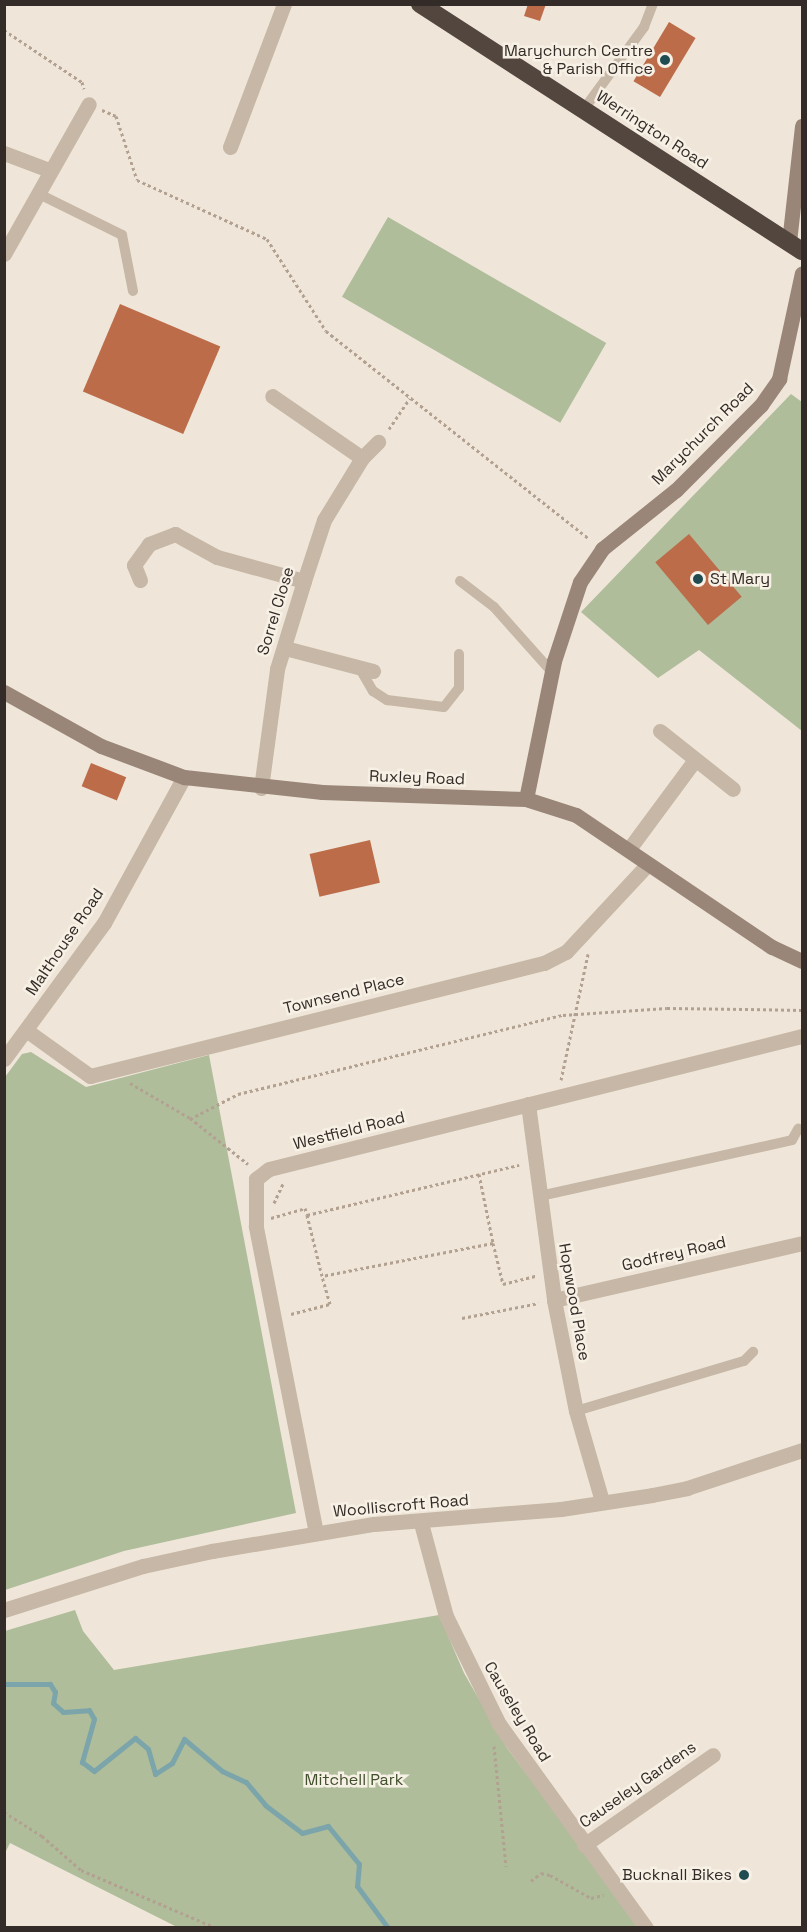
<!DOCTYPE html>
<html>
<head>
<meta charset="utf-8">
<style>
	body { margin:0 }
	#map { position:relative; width:807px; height:1932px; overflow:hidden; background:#efe6d9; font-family:"Space Grotesk",sans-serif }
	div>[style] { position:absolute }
	.green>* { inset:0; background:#afbd9b; transform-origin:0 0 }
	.stream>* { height:5px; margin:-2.5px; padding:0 2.5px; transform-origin:2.5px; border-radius:2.5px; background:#7ba5aa }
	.building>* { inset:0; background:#bd6c4a; transform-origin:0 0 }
	.path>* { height:3px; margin-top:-1.5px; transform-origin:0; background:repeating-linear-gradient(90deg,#b2a191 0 3px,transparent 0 6px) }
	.lane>* { height:10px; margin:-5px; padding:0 5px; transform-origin:5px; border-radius:5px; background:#c6b7a6 }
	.street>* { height:15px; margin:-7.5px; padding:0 7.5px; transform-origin:7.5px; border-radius:7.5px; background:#c6b7a6 }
	.secondary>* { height:15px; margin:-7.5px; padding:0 7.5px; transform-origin:7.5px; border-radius:7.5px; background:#998678 }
	.highway>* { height:18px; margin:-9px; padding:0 9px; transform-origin:9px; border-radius:9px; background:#53463e }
	.dots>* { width:16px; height:16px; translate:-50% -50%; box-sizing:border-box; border:3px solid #f7f0e5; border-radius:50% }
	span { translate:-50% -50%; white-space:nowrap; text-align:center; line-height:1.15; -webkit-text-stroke:5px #f7f0e5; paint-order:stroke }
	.poi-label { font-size:16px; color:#332b27 }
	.right { translate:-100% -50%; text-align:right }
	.left { translate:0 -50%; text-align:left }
	.street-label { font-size:16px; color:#332b27 }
	.park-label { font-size:16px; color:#404f2c }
	.frame { position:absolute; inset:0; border:6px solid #332b27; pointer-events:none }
</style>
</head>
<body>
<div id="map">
	<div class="green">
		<div style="left:388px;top:217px;width:252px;height:92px;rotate:30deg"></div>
		<div style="clip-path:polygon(791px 394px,802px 402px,802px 731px,699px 650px,658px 678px,581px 612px)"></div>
		<div style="clip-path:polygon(31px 1052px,86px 1087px,209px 1055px,296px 1513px,124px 1551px,5px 1590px,5px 1077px,22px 1054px)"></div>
		<div style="clip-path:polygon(75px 1610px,83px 1631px,114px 1670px,439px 1615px,464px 1673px,507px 1748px,641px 1927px,177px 1927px,10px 1843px,5px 1853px,5px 1631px)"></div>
	</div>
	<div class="stream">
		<div style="left:4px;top:1684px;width:46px"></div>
		<div style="left:50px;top:1684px;width:9px;rotate:58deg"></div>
		<div style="left:55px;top:1692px;width:11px;rotate:100deg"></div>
		<div style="left:53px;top:1703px;width:13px;rotate:42deg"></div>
		<div style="left:63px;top:1712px;width:26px;rotate:-4deg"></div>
		<div style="left:89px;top:1710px;width:10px;rotate:61deg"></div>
		<div style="left:94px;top:1719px;width:45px;rotate:105.6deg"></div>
		<div style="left:82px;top:1762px;width:15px;rotate:37deg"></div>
		<div style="left:94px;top:1771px;width:53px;rotate:-38.8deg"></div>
		<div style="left:135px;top:1738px;width:17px;rotate:40deg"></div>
		<div style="left:148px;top:1749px;width:26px;rotate:74deg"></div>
		<div style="left:155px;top:1774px;width:20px;rotate:-33deg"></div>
		<div style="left:172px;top:1763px;width:27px;rotate:-63deg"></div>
		<div style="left:184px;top:1739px;width:50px;rotate:40.1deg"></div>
		<div style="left:222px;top:1771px;width:26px;rotate:25deg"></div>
		<div style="left:246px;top:1782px;width:30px;rotate:50deg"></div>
		<div style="left:265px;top:1805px;width:46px;rotate:37.1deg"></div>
		<div style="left:302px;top:1833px;width:27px;rotate:-15deg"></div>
		<div style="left:328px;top:1826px;width:49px;rotate:50.8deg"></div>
		<div style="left:359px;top:1864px;width:22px;rotate:95deg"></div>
		<div style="left:357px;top:1886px;width:52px;rotate:53.6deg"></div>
	</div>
	<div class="building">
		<div style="clip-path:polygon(528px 4px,546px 4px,540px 21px,524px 16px)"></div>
		<div style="left:669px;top:22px;width:31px;height:69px;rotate:31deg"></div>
		<div style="left:120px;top:304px;width:109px;height:95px;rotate:23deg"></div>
		<div style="left:689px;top:534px;width:82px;height:44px;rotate:50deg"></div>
		<div style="left:91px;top:763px;width:38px;height:25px;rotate:22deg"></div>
		<div style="left:370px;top:840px;width:44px;height:62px;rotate:77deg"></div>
	</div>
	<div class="path">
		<div style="left:4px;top:30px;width:94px;rotate:33.7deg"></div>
		<div style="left:82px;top:82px;width:7px;rotate:74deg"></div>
		<div style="left:102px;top:110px;width:15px;rotate:23deg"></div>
		<div style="left:116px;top:116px;width:67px;rotate:71.8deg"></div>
		<div style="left:137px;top:180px;width:143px;rotate:24.4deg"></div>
		<div style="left:267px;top:239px;width:109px;rotate:57.3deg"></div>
		<div style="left:326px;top:331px;width:335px;rotate:38.3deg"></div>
		<div style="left:389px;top:429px;width:37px;rotate:-56deg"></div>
		<div style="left:561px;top:1080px;width:129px;rotate:-77.9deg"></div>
		<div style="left:130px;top:1083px;width:69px;rotate:30.3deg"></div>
		<div style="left:190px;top:1118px;width:74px;rotate:38.4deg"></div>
		<div style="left:190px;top:1119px;width:54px;rotate:-27.5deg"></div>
		<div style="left:238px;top:1094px;width:334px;rotate:-13.7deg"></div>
		<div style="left:563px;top:1015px;width:104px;rotate:-3.9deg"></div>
		<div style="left:667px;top:1008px;width:135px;rotate:0.8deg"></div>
		<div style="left:479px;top:1174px;width:70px;rotate:78.5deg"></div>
		<div style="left:493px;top:1243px;width:174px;rotate:169.1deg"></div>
		<div style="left:322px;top:1276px;width:63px;rotate:-103.8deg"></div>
		<div style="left:307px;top:1215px;width:218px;rotate:-13.3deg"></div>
		<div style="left:274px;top:1203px;width:23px;rotate:-65deg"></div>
		<div style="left:271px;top:1218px;width:35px;rotate:-16deg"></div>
		<div style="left:305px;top:1208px;width:7px;rotate:74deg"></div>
		<div style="left:493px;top:1243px;width:42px;rotate:76.3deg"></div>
		<div style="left:503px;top:1284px;width:34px;rotate:-14deg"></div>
		<div style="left:291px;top:1314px;width:40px;rotate:-14.4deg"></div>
		<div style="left:330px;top:1304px;width:29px;rotate:-106deg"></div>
		<div style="left:462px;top:1318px;width:78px;rotate:-11deg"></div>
		<div style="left:494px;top:1746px;width:121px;rotate:84.3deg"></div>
		<div style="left:4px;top:1812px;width:45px;rotate:32.3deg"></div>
		<div style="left:42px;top:1836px;width:52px;rotate:41.1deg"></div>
		<div style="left:81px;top:1870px;width:147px;rotate:23.2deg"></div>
		<div style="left:531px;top:1881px;width:13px;rotate:-39deg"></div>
		<div style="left:541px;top:1873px;width:9px;rotate:13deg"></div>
		<div style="left:550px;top:1875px;width:47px;rotate:29.3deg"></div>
		<div style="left:591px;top:1898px;width:13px;rotate:-13deg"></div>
	</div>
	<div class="lane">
		<div style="left:584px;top:109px;width:102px;rotate:-53.8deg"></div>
		<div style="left:644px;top:27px;width:25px;rotate:-69deg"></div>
		<div style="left:37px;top:193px;width:95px;rotate:26.3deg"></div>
		<div style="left:122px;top:235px;width:57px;rotate:78.9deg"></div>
		<div style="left:460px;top:581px;width:43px;rotate:37.4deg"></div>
		<div style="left:494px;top:607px;width:87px;rotate:48.3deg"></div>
		<div style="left:359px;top:667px;width:28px;rotate:60deg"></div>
		<div style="left:373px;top:691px;width:17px;rotate:33deg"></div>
		<div style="left:387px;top:700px;width:57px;rotate:7deg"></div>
		<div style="left:444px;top:707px;width:24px;rotate:-52deg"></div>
		<div style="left:459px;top:688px;width:34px;rotate:-90deg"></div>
		<div style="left:540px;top:1196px;width:258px;rotate:-12.5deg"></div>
		<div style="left:792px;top:1140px;width:13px;rotate:-61deg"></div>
		<div style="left:576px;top:1411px;width:175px;rotate:-16.6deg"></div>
		<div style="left:744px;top:1361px;width:13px;rotate:-45deg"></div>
	</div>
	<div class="street">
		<div style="left:230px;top:147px;width:153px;rotate:-69.3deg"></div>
		<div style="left:4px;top:153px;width:48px;rotate:20.7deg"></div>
		<div style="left:4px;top:254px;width:172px;rotate:-60.5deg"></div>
		<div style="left:362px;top:458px;width:23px;rotate:-45deg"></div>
		<div style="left:140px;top:580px;width:16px;rotate:-112deg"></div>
		<div style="left:134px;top:565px;width:26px;rotate:-54deg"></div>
		<div style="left:149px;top:544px;width:28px;rotate:-21deg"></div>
		<div style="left:175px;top:534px;width:48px;rotate:28.7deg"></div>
		<div style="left:217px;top:557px;width:90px;rotate:15.4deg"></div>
		<div style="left:285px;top:648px;width:91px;rotate:14.6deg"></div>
		<div style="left:660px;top:731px;width:93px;rotate:38.5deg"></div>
		<div style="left:261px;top:788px;width:120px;rotate:-82.3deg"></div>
		<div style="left:277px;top:669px;width:92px;rotate:-72.9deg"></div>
		<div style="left:304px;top:581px;width:64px;rotate:-71.8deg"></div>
		<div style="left:324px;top:520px;width:73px;rotate:-58.5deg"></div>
		<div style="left:362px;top:458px;width:109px;rotate:-145.4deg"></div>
		<div style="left:629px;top:849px;width:109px;rotate:-53.5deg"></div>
		<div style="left:26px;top:1030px;width:79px;rotate:35.7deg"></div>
		<div style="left:90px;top:1076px;width:468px;rotate:-14deg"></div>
		<div style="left:544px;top:963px;width:25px;rotate:-27deg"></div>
		<div style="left:566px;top:952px;width:119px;rotate:-47deg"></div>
		<div style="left:4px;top:1059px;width:169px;rotate:-53.7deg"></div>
		<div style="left:104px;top:923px;width:166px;rotate:-61.3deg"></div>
		<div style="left:528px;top:1104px;width:198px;rotate:82.4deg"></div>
		<div style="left:554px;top:1300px;width:113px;rotate:78.8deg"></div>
		<div style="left:576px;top:1411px;width:94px;rotate:73.9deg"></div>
		<div style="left:554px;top:1300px;width:254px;rotate:-12.9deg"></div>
		<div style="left:421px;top:1523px;width:96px;rotate:75deg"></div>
		<div style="left:446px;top:1616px;width:120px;rotate:63.9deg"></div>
		<div style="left:499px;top:1724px;width:251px;rotate:54.2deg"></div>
		<div style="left:316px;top:1533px;width:313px;rotate:-101.1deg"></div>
		<div style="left:256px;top:1226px;width:47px;rotate:-90deg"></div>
		<div style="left:256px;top:1179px;width:16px;rotate:-38deg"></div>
		<div style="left:269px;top:1169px;width:549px;rotate:-14.01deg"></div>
		<div style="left:4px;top:1610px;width:146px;rotate:-17.6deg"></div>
		<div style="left:143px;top:1566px;width:71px;rotate:-12.3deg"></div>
		<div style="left:212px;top:1551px;width:164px;rotate:-9.5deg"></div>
		<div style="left:374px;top:1524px;width:188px;rotate:-4.6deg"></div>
		<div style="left:561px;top:1509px;width:92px;rotate:-8.7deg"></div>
		<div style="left:652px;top:1495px;width:36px;rotate:-11deg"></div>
		<div style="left:687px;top:1488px;width:121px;rotate:-18.3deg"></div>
		<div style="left:584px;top:1845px;width:157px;rotate:-34.9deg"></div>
	</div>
	<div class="secondary">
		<div style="left:789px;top:242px;width:117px;rotate:-83.6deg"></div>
		<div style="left:4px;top:692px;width:111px;rotate:29.1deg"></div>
		<div style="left:101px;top:746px;width:89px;rotate:20.5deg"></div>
		<div style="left:184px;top:777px;width:139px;rotate:6.2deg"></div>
		<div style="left:322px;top:792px;width:204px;rotate:2deg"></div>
		<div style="left:526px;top:799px;width:52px;rotate:17.7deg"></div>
		<div style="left:576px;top:815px;width:236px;rotate:34deg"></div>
		<div style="left:772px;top:947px;width:33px;rotate:25deg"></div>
		<div style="left:526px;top:799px;width:141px;rotate:-78.5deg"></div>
		<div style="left:554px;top:661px;width:83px;rotate:-71.8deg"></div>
		<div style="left:580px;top:582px;width:40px;rotate:-56deg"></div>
		<div style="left:602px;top:549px;width:95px;rotate:-38.6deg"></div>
		<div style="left:676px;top:490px;width:120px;rotate:-45deg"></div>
		<div style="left:761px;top:405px;width:32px;rotate:-55deg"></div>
		<div style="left:779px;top:379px;width:108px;rotate:-77.8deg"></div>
	</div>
	<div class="highway">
		<div style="left:420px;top:4px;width:455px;rotate:32.9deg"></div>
	</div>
	<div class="dots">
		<div style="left:665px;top:60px;background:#1f4b51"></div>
		<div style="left:698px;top:579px;background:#1f4b51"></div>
		<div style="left:744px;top:1875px;background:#1f4b51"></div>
	</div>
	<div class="poi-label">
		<span class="right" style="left:653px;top:60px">Marychurch Centre<br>&amp; Parish Office</span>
		<span class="left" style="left:710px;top:579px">St Mary</span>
		<span class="right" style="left:732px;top:1875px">Bucknall Bikes</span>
	</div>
	<div class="street-label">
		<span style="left:652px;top:130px;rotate:33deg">Werrington Road</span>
		<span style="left:703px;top:434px;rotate:-45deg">Marychurch Road</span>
		<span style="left:276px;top:611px;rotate:-73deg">Sorrel Close</span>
		<span style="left:417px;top:778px;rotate:2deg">Ruxley Road</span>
		<span style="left:65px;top:942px;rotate:-56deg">Malthouse Road</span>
		<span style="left:344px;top:994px;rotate:-14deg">Townsend Place</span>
		<span style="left:349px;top:1131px;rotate:-14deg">Westfield Road</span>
		<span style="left:674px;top:1254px;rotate:-13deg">Godfrey Road</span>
		<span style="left:574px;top:1302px;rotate:80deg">Hopwood Place</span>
		<span style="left:401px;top:1506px;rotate:-5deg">Woolliscroft Road</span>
		<span style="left:517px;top:1712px;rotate:59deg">Causeley Road</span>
		<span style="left:638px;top:1785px;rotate:-35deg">Causeley Gardens</span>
	</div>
	<div class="park-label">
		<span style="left:354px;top:1780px">Mitchell Park</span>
	</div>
	<div class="frame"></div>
</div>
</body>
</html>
